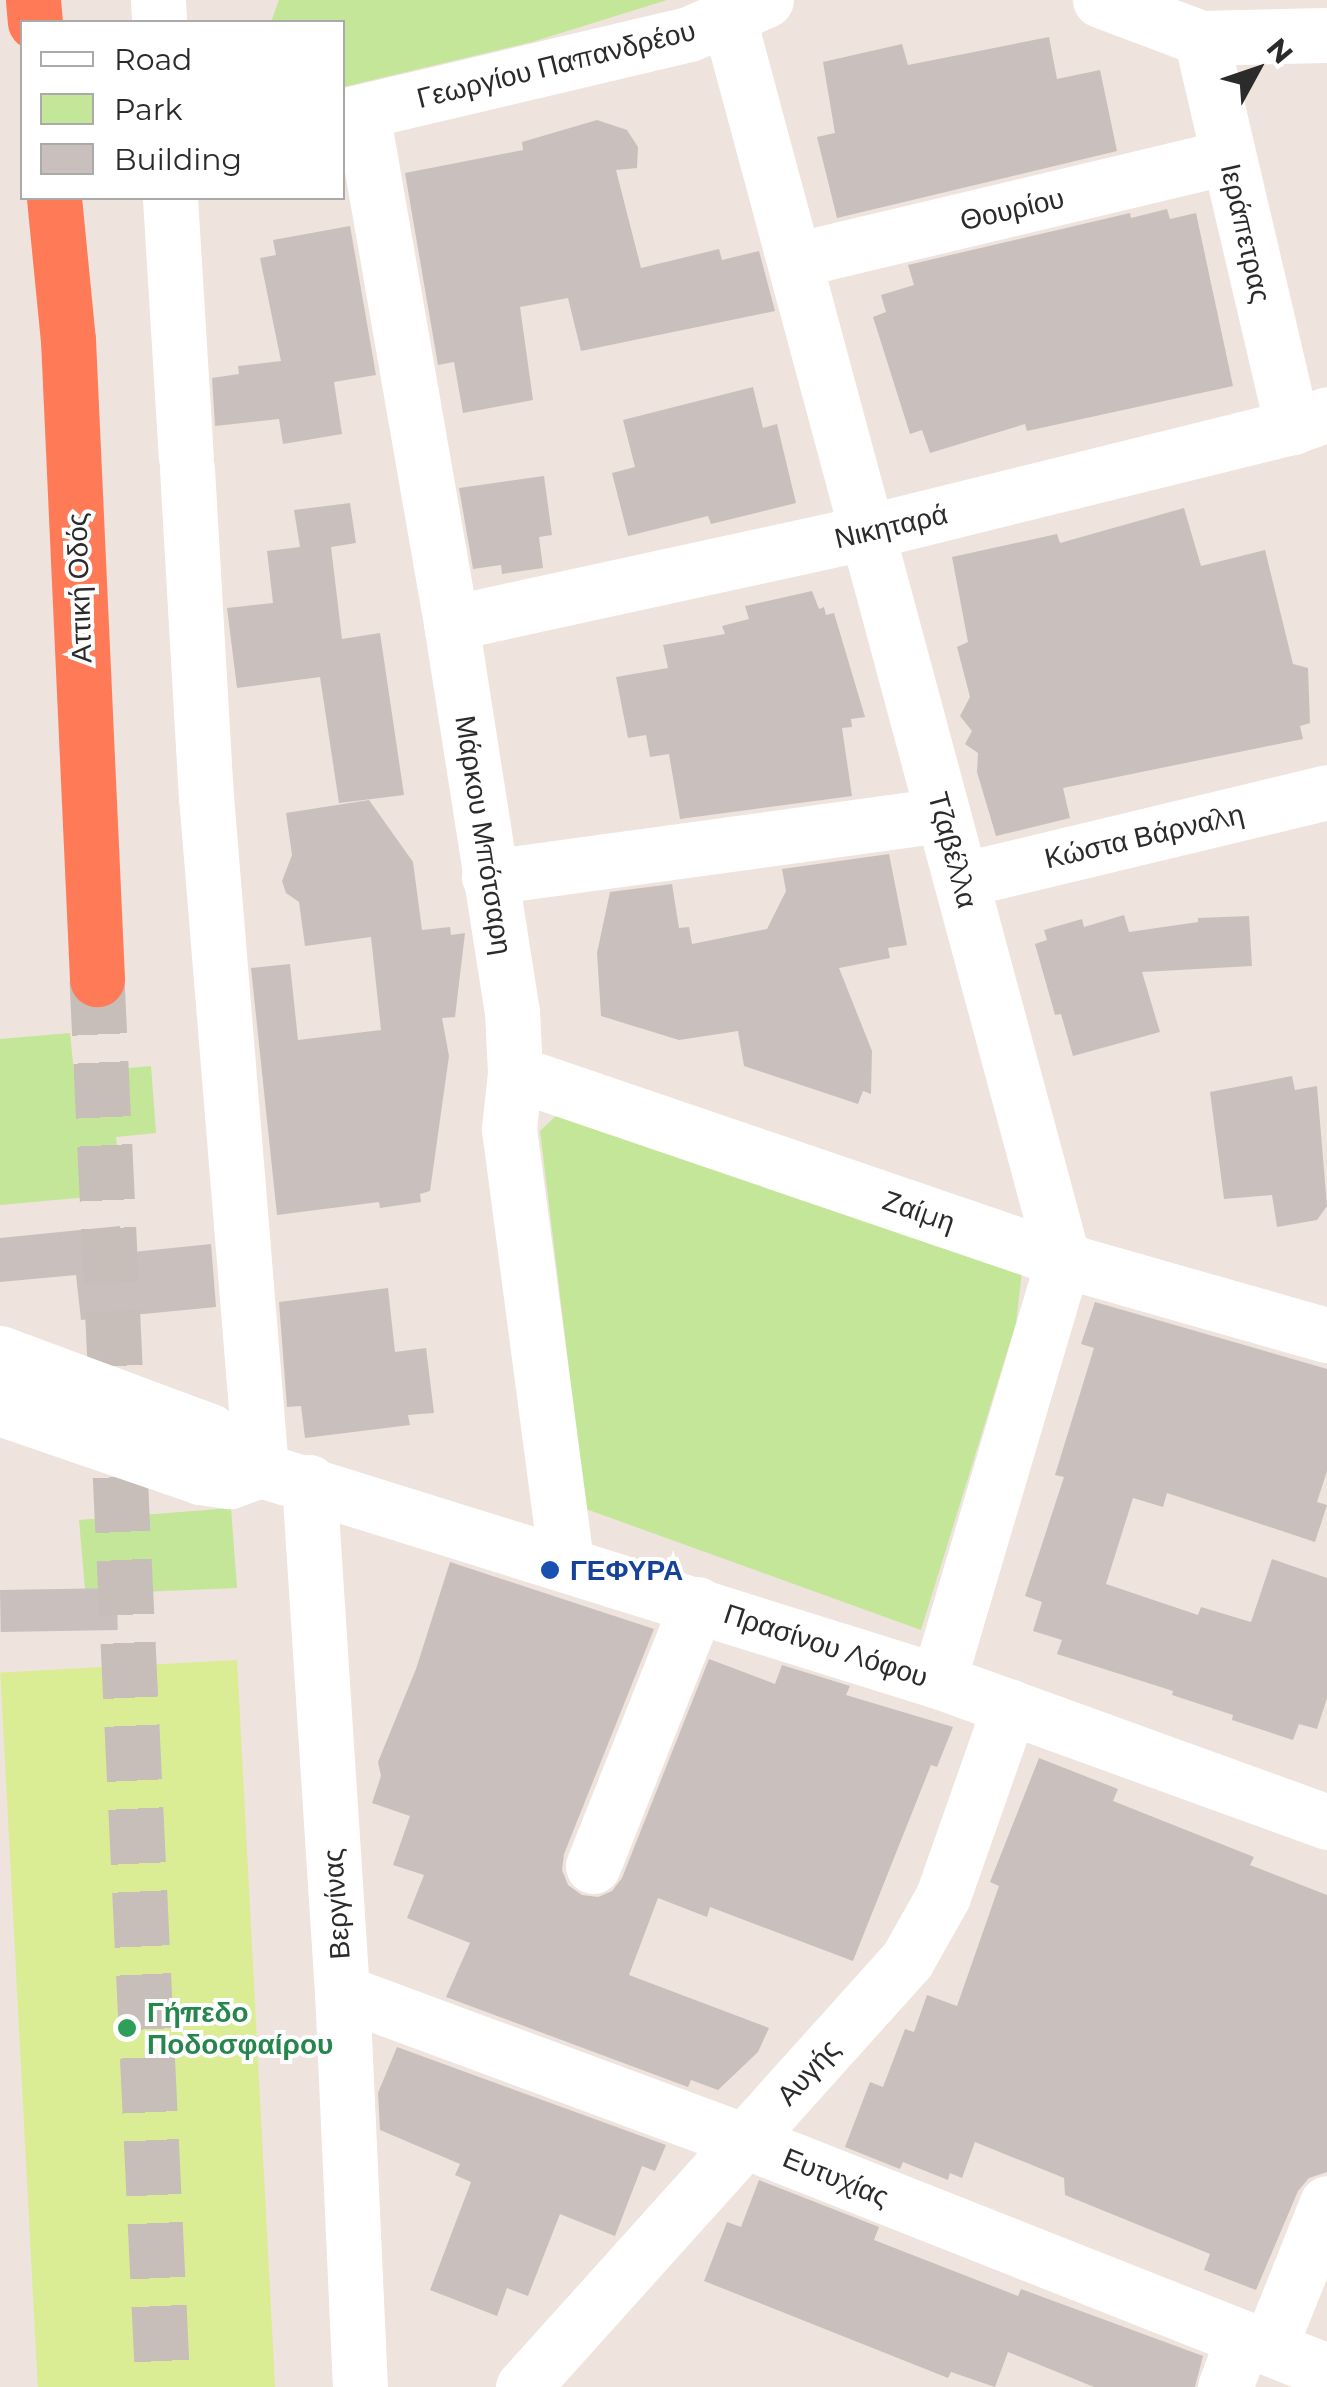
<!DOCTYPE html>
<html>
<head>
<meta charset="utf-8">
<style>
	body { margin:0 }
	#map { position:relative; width:1327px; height:2387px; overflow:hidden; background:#eee3dd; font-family:Montserrat,sans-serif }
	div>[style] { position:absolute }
	.green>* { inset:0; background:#c4e698 }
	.pitch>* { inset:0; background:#dbed94; transform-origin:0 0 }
	.building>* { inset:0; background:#c9c0bd; transform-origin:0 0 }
	.highway-tunnel>* { height:55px; margin-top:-27.5px; transform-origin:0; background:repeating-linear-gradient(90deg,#c7beb9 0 55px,transparent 0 83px) }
	.minor>* { height:55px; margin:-27.5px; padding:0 27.5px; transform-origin:27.5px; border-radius:27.5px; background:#fff }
	.highway>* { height:55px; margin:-27.5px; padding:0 27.5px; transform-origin:27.5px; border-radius:27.5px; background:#ff7a57 }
	.dots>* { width:28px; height:28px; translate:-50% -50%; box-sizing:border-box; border:5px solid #fff; border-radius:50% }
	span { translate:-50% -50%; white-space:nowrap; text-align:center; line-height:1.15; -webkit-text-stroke:8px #fff; paint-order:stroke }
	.street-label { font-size:28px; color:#2b2b2b }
	.transit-label { font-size:28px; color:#164399; font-weight:700 }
	.left { translate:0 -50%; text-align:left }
	.leisure-label { font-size:28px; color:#27864d; font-weight:700 }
	.legend { position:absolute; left:20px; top:20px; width:325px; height:180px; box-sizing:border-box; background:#fff; border:2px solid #aaa; margin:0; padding:12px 18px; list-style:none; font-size:30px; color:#2b2b2b }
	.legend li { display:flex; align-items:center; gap:20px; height:50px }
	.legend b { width:50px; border:2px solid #aaa }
	.north { position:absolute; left:1207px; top:20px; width:100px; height:100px; -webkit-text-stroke:8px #fff; paint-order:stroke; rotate:50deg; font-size:28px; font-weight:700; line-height:40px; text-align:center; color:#2b2b2b }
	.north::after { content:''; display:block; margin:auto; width:35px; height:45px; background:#2b2b2b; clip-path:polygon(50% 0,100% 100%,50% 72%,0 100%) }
</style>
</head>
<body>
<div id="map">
	<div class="green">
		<div style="clip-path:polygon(279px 0,667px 0,532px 42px,343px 87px,342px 22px,271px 22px)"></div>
		<div style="clip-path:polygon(70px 1033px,74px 1073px,151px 1066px,156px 1133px,116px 1137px,122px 1194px,0 1205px,0 1039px)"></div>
		<div style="clip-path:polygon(558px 1114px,1023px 1263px,1016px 1323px,921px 1630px,586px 1509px,540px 1131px)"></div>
		<div style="clip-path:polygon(231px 1508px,237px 1588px,117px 1593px,116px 1588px,85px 1589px,79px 1520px)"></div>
	</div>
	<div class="pitch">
		<div style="left:237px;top:1660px;width:728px;height:237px;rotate:87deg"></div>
	</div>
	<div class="building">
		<div style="clip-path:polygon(1049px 37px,1057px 79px,1100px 70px,1117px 151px,837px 218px,817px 137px,835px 133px,823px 62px,902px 44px,908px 65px)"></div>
		<div style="clip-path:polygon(597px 120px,627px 130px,638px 147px,637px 168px,616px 170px,641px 268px,719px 249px,722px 260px,759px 251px,775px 311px,581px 351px,568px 298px,520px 307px,533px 400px,463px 413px,454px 362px,438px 365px,405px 173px,523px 150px,522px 142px)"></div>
		<div style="clip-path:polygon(1167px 209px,1170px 219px,1196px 213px,1233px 386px,1027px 431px,1025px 424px,930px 453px,922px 430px,910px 434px,873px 317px,886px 312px,881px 295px,914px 285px,908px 265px,1130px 213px,1131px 218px)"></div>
		<div style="clip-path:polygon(350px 226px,376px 375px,334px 382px,342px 434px,283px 444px,279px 419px,215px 426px,212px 378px,239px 374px,238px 366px,281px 361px,260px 258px,276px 255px,273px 240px)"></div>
		<div style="clip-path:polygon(753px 387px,763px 428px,777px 424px,796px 503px,711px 524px,708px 516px,628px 536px,612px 473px,635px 467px,623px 420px)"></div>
		<div style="clip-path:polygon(544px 476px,552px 535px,539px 537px,543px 568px,502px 574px,501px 565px,473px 569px,459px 488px)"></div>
		<div style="clip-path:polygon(350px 503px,356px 543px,331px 547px,342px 639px,380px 633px,404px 795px,339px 803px,320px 677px,237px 688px,227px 608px,273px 603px,267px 551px,300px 547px,294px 510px)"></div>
		<div style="clip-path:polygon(1184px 508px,1201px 566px,1265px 550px,1293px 664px,1308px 668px,1310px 723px,1300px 726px,1303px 739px,1063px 788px,1070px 818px,996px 836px,977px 772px,978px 753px,965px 744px,972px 731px,960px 716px,970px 697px,957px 647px,968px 642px,952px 557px,1057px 534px,1060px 543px)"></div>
		<div style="clip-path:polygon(812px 591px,819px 609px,824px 607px,826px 615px,834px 613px,865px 717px,851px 719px,852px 727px,842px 728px,852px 796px,680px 819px,669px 754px,650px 757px,646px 735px,628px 738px,616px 677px,668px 668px,663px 645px,725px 634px,722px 626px,749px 619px,745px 606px)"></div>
		<div style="clip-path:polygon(369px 800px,413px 862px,422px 930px,450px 927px,451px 935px,465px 933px,455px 1017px,442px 1018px,449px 1056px,430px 1191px,420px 1194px,421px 1202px,380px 1208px,379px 1202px,277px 1215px,251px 968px,290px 964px,298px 1040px,381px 1030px,371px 937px,305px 946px,299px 902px,286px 893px,282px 881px,292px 855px,286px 813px)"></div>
		<div style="clip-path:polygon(889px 854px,907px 945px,888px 948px,890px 958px,839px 968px,872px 1051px,871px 1094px,863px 1091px,858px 1104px,744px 1066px,738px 1031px,679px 1040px,601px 1016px,597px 953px,610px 892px,672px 884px,679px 928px,689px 927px,692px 944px,767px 929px,786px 891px,782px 869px)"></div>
		<div style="clip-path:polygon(1124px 915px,1129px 932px,1198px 922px,1198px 918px,1249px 916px,1252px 966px,1142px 972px,1160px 1032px,1073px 1056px,1061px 1014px,1055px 1015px,1035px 944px,1047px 940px,1044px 930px,1082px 919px,1084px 927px)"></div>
		<div style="clip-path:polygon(1292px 1076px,1295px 1090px,1317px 1086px,1327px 1206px,1317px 1220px,1277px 1227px,1272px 1195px,1224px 1199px,1210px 1092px)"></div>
		<div style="clip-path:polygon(120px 1226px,123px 1253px,211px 1244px,216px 1307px,81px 1320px,76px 1275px,0 1282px,0 1238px)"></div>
		<div style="clip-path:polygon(388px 1288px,395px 1352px,426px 1348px,434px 1413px,408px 1415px,410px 1425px,305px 1438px,301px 1406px,287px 1407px,279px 1302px)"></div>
		<div style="clip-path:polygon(1095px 1302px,1327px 1369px,1327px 1471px,1317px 1502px,1327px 1505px,1315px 1542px,1167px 1493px,1163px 1507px,1133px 1498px,1106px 1584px,1198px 1615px,1201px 1607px,1251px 1622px,1272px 1559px,1327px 1578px,1327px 1698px,1317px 1729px,1299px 1724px,1293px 1740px,1232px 1720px,1233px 1715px,1172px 1695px,1173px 1691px,1057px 1654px,1062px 1640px,1033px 1631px,1042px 1602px,1025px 1596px,1064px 1477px,1055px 1475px,1094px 1348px,1081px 1344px)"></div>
		<div style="clip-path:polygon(450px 1562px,654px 1629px,564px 1854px,562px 1870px,568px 1885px,582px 1895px,598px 1897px,612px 1891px,622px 1878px,709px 1659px,775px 1684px,782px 1665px,850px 1686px,846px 1695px,953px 1727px,937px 1767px,931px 1765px,853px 1961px,710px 1907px,707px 1917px,658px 1898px,629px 1975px,769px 2028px,758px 2052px,718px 2090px,691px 2080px,688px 2087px,446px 1997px,470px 1943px,407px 1918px,424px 1875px,393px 1865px,410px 1816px,372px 1803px,381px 1776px,378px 1762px,416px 1669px)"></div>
		<div style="left:117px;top:1588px;width:42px;height:117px;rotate:89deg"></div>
		<div style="clip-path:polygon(1039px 1758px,1118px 1789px,1113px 1801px,1254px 1857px,1250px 1865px,1327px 1895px,1327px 2172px,1309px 2178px,1298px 2191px,1256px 2290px,1204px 2270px,1210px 2254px,1065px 2195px,1064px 2178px,975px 2142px,962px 2178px,950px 2173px,948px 2180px,903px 2162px,900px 2169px,845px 2147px,870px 2082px,883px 2087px,905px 2029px,914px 2032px,927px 1995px,957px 2006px,999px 1886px,990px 1882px)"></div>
		<div style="clip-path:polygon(397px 2047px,666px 2145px,655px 2171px,642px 2166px,615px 2236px,560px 2214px,528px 2296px,507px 2288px,497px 2316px,430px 2290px,471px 2182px,455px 2175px,460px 2164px,380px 2130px,378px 2093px)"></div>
		<div style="clip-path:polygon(759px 2180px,879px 2227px,874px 2240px,1018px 2296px,1021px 2289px,1203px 2356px,1195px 2387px,1094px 2387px,1008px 2352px,995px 2387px,951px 2372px,948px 2378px,704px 2281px,727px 2222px,741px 2227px)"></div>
	</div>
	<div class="highway-tunnel">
		<div style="left:97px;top:979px;width:1410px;rotate:87.32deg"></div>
	</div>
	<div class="minor">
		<div style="left:158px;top:0;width:22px;rotate:87deg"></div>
		<div style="left:1100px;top:0;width:108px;rotate:20.6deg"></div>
		<div style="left:1201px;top:38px;width:126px;rotate:-1.4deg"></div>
		<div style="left:728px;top:16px;width:1288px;rotate:74.93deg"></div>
		<div style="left:1063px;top:1260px;width:439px;rotate:106.5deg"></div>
		<div style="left:1201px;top:38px;width:400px;rotate:76.8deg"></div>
		<div style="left:362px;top:112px;width:519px;rotate:80.12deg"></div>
		<div style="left:451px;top:623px;width:393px;rotate:81.1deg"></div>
		<div style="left:512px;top:1011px;width:62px;rotate:87.2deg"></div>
		<div style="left:515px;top:1073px;width:56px;rotate:96.1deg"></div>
		<div style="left:509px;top:1129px;width:437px;rotate:82.5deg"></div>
		<div style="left:342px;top:116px;width:357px;rotate:-13.3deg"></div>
		<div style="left:689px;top:34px;width:84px;rotate:-23.8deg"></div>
		<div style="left:170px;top:198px;width:259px;rotate:86.5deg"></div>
		<div style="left:795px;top:260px;width:445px;rotate:-13.4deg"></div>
		<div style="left:187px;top:469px;width:328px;rotate:86.7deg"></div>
		<div style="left:206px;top:796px;width:676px;rotate:85.33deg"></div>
		<div style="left:451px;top:623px;width:426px;rotate:-12.3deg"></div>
		<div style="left:867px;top:532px;width:438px;rotate:-13.9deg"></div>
		<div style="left:1292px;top:427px;width:37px;rotate:-20deg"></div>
		<div style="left:489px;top:877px;width:458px;rotate:-7.8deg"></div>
		<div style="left:961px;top:880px;width:376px;rotate:-13.5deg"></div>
		<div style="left:515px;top:1073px;width:579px;rotate:18.84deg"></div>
		<div style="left:1063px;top:1260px;width:274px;rotate:15.9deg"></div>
		<div style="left:0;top:1353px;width:224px;rotate:20.4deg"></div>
		<div style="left:210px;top:1431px;width:64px;rotate:37.4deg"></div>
		<div style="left:261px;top:1470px;width:709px;rotate:17.31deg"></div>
		<div style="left:938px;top:1681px;width:414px;rotate:19.9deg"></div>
		<div style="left:0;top:1408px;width:212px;rotate:19deg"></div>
		<div style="left:200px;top:1477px;width:30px;rotate:8deg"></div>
		<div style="left:230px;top:1481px;width:33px;rotate:-20deg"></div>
		<div style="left:309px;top:1482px;width:511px;rotate:86.3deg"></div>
		<div style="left:342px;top:1992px;width:395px;rotate:87.4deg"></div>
		<div style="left:593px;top:1866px;width:282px;rotate:-68.3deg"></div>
		<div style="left:342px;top:1992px;width:430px;rotate:20.3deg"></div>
		<div style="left:745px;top:2141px;width:626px;rotate:21.56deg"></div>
		<div style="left:1269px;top:2348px;width:156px;rotate:-68.2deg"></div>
		<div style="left:523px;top:2387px;width:574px;rotate:-48.04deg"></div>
		<div style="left:907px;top:1960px;width:73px;rotate:-60.6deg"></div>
		<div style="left:943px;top:1896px;width:201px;rotate:-70.6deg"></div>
		<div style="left:1225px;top:2387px;width:51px;rotate:-69.4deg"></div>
	</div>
	<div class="highway">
		<div style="left:33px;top:0;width:22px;rotate:85deg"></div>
		<div style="left:54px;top:198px;width:143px;rotate:84.4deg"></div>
		<div style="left:68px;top:340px;width:640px;rotate:87.4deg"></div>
	</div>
	<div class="dots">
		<div style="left:550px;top:1570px;background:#1a4fb4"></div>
		<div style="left:127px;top:2028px;background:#2e9e5b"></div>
	</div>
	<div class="street-label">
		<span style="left:556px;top:64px;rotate:-14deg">Γεωργίου Παπανδρέου</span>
		<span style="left:1012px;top:209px;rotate:-13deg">Θουρίου</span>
		<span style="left:1246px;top:233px;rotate:77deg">Ιεράπετρας</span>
		<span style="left:891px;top:526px;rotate:-13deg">Νικηταρά</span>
		<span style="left:79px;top:588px;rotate:-92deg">Αττική Οδός</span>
		<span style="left:484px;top:835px;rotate:81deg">Μάρκου Μπότσαρη</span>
		<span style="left:1144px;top:836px;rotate:-13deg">Κώστα Βάρναλη</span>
		<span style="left:953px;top:850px;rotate:75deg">Τζαβέλλα</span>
		<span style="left:919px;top:1211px;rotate:19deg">Ζαίμη</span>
		<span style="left:826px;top:1645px;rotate:18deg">Πρασίνου Λόφου</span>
		<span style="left:336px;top:1904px;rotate:-94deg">Βεργίνας</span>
		<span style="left:808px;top:2072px;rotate:-48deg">Αυγής</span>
		<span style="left:836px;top:2177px;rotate:22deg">Ευτυχίας</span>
	</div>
	<div class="transit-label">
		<span class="left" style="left:570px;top:1570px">ΓΕΦΥΡΑ</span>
	</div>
	<div class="leisure-label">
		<span class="left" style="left:147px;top:2028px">Γήπεδο<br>Ποδοσφαίρου</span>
	</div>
	<ul class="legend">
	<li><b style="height:12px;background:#fff"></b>Road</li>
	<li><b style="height:28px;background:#c4e698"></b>Park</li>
	<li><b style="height:28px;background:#c9c0bd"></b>Building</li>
	</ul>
	<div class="north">N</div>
</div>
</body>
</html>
